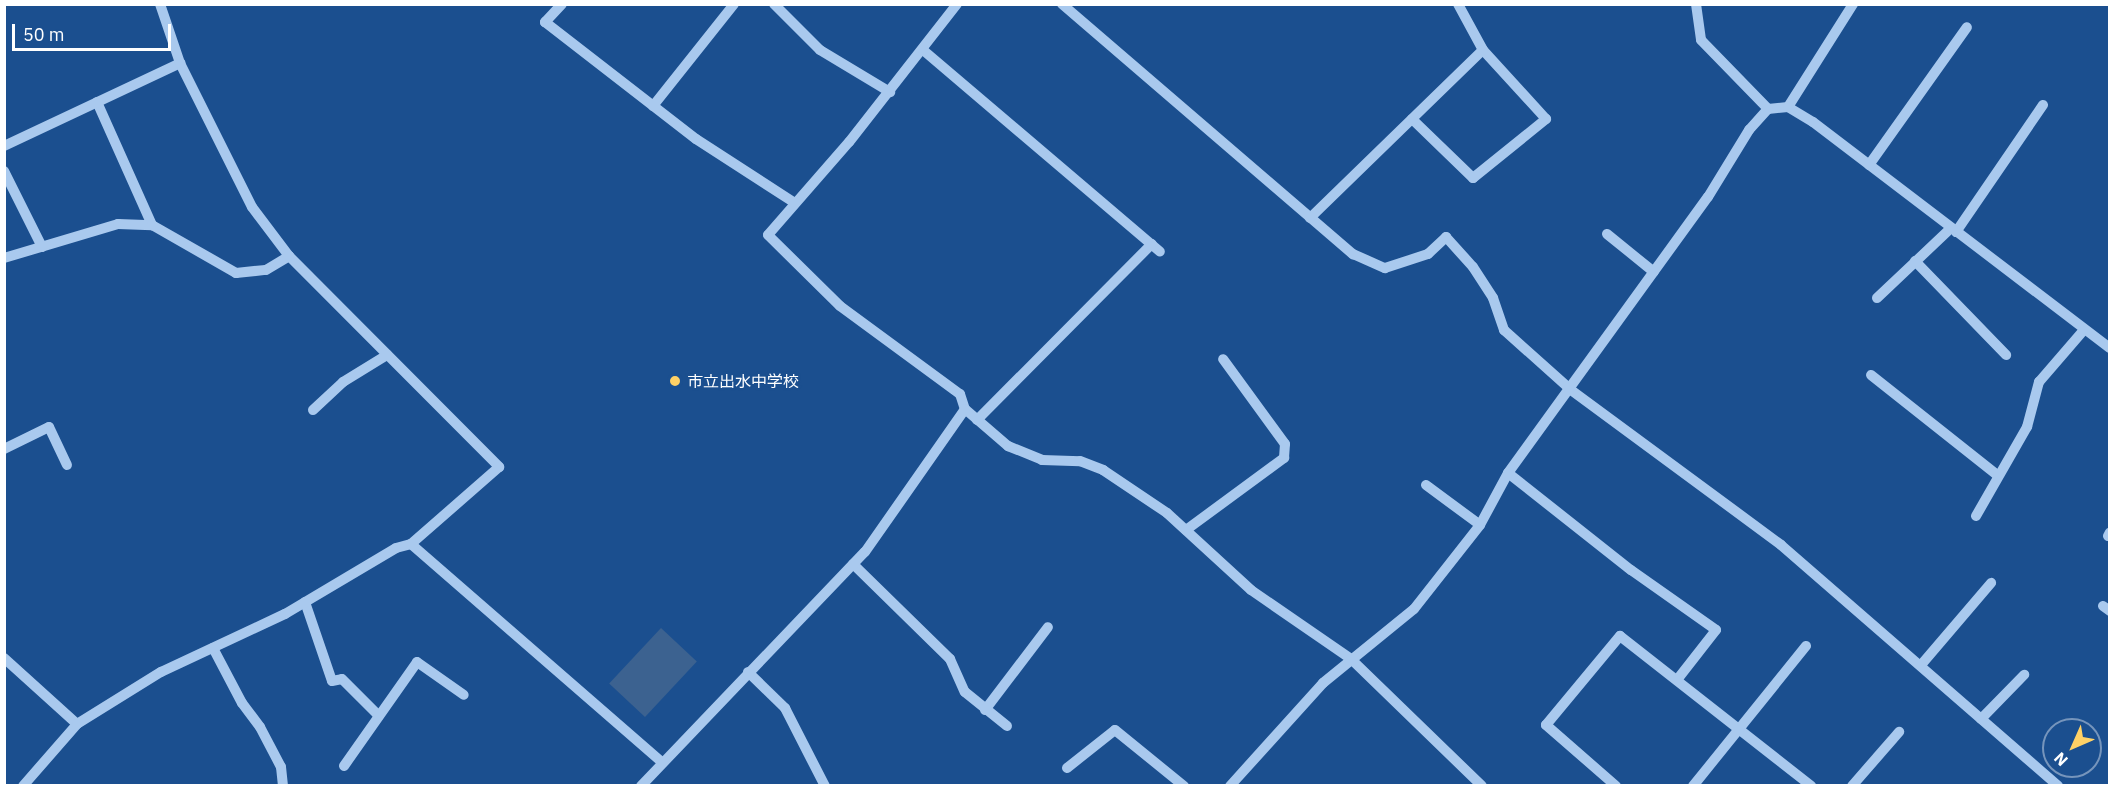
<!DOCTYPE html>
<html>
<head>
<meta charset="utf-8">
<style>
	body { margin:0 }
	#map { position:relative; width:2114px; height:790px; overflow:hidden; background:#1b4f8f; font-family:"IBM Plex Sans","Noto Sans JP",sans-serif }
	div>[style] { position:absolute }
	.water>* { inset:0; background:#3c6290; transform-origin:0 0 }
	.minor>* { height:10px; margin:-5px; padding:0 5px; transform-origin:5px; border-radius:5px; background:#a9c9ee }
	.dots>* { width:16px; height:16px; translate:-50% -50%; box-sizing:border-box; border:3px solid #1b4f8f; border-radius:50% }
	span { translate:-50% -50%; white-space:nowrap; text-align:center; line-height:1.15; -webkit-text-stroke:4.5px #1b4f8f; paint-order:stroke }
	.poi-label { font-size:16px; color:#fff }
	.left { translate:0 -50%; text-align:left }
	.frame { position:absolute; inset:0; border:6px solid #fff; pointer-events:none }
	.north { position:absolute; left:2042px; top:718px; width:60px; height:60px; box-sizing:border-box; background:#1b4f8f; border:2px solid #7695bc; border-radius:50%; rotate:225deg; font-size:16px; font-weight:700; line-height:24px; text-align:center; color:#fff }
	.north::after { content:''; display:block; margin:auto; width:21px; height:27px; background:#ffd166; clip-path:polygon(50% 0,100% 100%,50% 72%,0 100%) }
	.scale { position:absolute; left:12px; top:24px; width:159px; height:27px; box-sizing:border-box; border:3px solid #fff; border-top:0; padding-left:8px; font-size:18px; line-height:21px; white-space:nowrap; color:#fff; -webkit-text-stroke:4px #1b4f8f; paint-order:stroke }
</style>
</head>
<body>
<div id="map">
	<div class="water">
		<div style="left:661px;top:628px;width:49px;height:76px;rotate:43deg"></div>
	</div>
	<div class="minor">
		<div style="left:562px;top:4px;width:25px;rotate:133deg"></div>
		<div style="left:545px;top:22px;width:191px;rotate:37.8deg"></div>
		<div style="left:696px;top:139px;width:118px;rotate:32.9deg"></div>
		<div style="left:774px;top:4px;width:65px;rotate:45deg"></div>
		<div style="left:820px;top:50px;width:82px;rotate:31deg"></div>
		<div style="left:957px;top:4px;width:175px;rotate:128deg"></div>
		<div style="left:849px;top:142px;width:123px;rotate:131.1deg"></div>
		<div style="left:768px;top:235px;width:101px;rotate:44.6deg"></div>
		<div style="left:840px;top:306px;width:149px;rotate:36.3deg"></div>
		<div style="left:960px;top:394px;width:16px;rotate:72deg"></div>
		<div style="left:965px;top:409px;width:57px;rotate:40.7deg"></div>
		<div style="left:1008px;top:446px;width:37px;rotate:22deg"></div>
		<div style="left:1042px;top:460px;width:38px;rotate:2deg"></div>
		<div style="left:1080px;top:461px;width:25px;rotate:21deg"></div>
		<div style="left:1103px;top:470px;width:77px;rotate:33.9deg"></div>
		<div style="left:1167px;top:513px;width:114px;rotate:42.5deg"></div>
		<div style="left:1251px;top:590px;width:121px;rotate:34.6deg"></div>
		<div style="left:1351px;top:659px;width:182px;rotate:44.1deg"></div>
		<div style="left:1062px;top:4px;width:384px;rotate:40.7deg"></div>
		<div style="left:1353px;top:254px;width:35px;rotate:24deg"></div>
		<div style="left:1385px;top:268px;width:45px;rotate:-18deg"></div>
		<div style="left:1428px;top:254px;width:25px;rotate:-43deg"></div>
		<div style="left:1446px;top:237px;width:40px;rotate:48deg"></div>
		<div style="left:1473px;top:267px;width:37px;rotate:57deg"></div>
		<div style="left:1493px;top:298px;width:34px;rotate:71deg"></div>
		<div style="left:1504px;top:330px;width:90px;rotate:41.8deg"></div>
		<div style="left:1571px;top:390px;width:261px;rotate:36.4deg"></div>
		<div style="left:1781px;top:545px;width:367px;rotate:41deg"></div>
		<div style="left:1696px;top:4px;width:36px;rotate:82deg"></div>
		<div style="left:1701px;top:40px;width:96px;rotate:45.8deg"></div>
		<div style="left:1768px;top:109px;width:20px;rotate:-6deg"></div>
		<div style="left:1788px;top:107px;width:29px;rotate:31deg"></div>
		<div style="left:1813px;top:122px;width:373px;rotate:37.3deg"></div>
		<div style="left:923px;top:50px;width:311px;rotate:40.4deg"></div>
		<div style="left:97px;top:102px;width:135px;rotate:65.9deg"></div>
		<div style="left:653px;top:106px;width:130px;rotate:-51.5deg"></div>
		<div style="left:1788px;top:107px;width:122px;rotate:-57.7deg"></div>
		<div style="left:1412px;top:119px;width:85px;rotate:44deg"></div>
		<div style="left:1473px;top:178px;width:94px;rotate:-38.9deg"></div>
		<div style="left:1546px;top:119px;width:93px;rotate:-132.4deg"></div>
		<div style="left:1483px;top:50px;width:52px;rotate:-118.5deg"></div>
		<div style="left:4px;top:146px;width:195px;rotate:-25.2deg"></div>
		<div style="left:1869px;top:165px;width:169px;rotate:-54.6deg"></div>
		<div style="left:4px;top:171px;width:85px;rotate:63.4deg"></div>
		<div style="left:1310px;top:218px;width:241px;rotate:-44.2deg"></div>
		<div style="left:1956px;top:232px;width:154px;rotate:-55.6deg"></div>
		<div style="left:1607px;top:234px;width:60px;rotate:39deg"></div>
		<div style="left:289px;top:256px;width:298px;rotate:45.1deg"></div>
		<div style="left:499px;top:467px;width:117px;rotate:138.8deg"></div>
		<div style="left:4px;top:258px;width:119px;rotate:-16.6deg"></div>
		<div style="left:118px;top:224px;width:34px;rotate:2deg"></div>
		<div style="left:152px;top:225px;width:97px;rotate:29.7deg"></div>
		<div style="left:236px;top:273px;width:30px;rotate:-6deg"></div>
		<div style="left:266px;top:270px;width:27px;rotate:-31deg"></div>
		<div style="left:289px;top:256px;width:61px;rotate:-127.1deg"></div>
		<div style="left:252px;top:207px;width:161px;rotate:-116.6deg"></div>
		<div style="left:180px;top:63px;width:62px;rotate:-108.7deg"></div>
		<div style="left:1915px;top:261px;width:131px;rotate:45.9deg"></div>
		<div style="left:1877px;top:298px;width:102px;rotate:-43.4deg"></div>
		<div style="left:1871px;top:375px;width:161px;rotate:38.4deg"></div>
		<div style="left:313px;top:410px;width:41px;rotate:-43deg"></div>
		<div style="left:343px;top:382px;width:52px;rotate:-31.5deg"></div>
		<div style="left:977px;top:420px;width:248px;rotate:-45.2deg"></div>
		<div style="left:4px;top:449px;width:50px;rotate:-26.1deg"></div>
		<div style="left:49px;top:427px;width:42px;rotate:64.7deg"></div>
		<div style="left:1508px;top:473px;width:157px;rotate:38.3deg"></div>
		<div style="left:1631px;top:570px;width:104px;rotate:35.2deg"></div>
		<div style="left:1716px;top:630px;width:63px;rotate:128deg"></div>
		<div style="left:1426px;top:485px;width:67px;rotate:36.5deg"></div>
		<div style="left:1976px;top:516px;width:103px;rotate:-60.2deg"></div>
		<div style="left:2027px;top:427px;width:47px;rotate:-75.1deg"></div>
		<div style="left:2039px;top:382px;width:67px;rotate:-49.2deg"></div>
		<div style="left:1186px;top:530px;width:122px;rotate:-36.3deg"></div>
		<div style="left:1284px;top:458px;width:14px;rotate:-86deg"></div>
		<div style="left:1285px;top:444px;width:105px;rotate:-126.1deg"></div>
		<div style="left:2108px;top:536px;width:4px;rotate:-63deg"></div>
		<div style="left:853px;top:564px;width:136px;rotate:44.4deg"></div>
		<div style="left:950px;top:659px;width:36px;rotate:66deg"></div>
		<div style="left:965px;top:692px;width:54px;rotate:39deg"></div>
		<div style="left:305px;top:602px;width:83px;rotate:71.1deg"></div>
		<div style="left:332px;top:681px;width:10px;rotate:-11deg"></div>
		<div style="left:342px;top:679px;width:52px;rotate:45deg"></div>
		<div style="left:2103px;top:606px;width:9px;rotate:36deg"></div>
		<div style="left:213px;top:648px;width:62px;rotate:62.2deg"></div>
		<div style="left:242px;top:703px;width:30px;rotate:53deg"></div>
		<div style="left:260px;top:727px;width:45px;rotate:62.3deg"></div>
		<div style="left:281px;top:767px;width:19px;rotate:84deg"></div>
		<div style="left:4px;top:658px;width:98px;rotate:42.1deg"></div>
		<div style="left:1921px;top:665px;width:108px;rotate:-49.5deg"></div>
		<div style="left:748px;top:672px;width:52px;rotate:44.2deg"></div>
		<div style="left:785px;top:708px;width:88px;rotate:62.9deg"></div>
		<div style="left:985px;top:710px;width:104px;rotate:-52.8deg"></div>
		<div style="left:1981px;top:719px;width:62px;rotate:-45.7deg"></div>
		<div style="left:344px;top:766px;width:127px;rotate:-54.9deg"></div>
		<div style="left:417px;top:662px;width:57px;rotate:35.1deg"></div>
		<div style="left:1067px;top:768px;width:61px;rotate:-38.4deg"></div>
		<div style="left:1115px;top:730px;width:89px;rotate:39.1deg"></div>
		<div style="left:23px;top:786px;width:82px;rotate:-48.9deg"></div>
		<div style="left:77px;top:724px;width:99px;rotate:-31.8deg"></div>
		<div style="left:161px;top:672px;width:137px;rotate:-25.1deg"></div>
		<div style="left:285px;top:614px;width:129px;rotate:-30.7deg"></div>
		<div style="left:396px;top:548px;width:16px;rotate:-15deg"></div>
		<div style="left:411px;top:544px;width:331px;rotate:41deg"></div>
		<div style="left:641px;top:786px;width:324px;rotate:-46.3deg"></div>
		<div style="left:865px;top:552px;width:174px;rotate:-55deg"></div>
		<div style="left:1230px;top:786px;width:139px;rotate:-47.9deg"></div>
		<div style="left:1323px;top:683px;width:117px;rotate:-39.1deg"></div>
		<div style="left:1414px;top:609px;width:107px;rotate:-51.8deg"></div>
		<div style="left:1480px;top:525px;width:59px;rotate:-61.7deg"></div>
		<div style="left:1508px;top:473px;width:341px;rotate:-54.1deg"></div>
		<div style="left:1708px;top:197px;width:79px;rotate:-58.5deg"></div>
		<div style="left:1749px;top:130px;width:28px;rotate:-48deg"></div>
		<div style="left:1616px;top:786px;width:93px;rotate:-138.9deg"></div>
		<div style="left:1546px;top:725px;width:116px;rotate:-50.3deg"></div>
		<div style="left:1620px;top:636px;width:243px;rotate:38.1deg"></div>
		<div style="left:1693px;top:786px;width:180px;rotate:-51.1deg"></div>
		<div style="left:1852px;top:786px;width:72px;rotate:-49deg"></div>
	</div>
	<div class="dots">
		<div style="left:675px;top:381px;background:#ffd166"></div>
	</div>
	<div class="poi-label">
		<span class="left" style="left:687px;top:381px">市立出水中学校</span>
	</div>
	<div class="frame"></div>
	<div class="north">N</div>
	<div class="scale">50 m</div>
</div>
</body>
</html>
